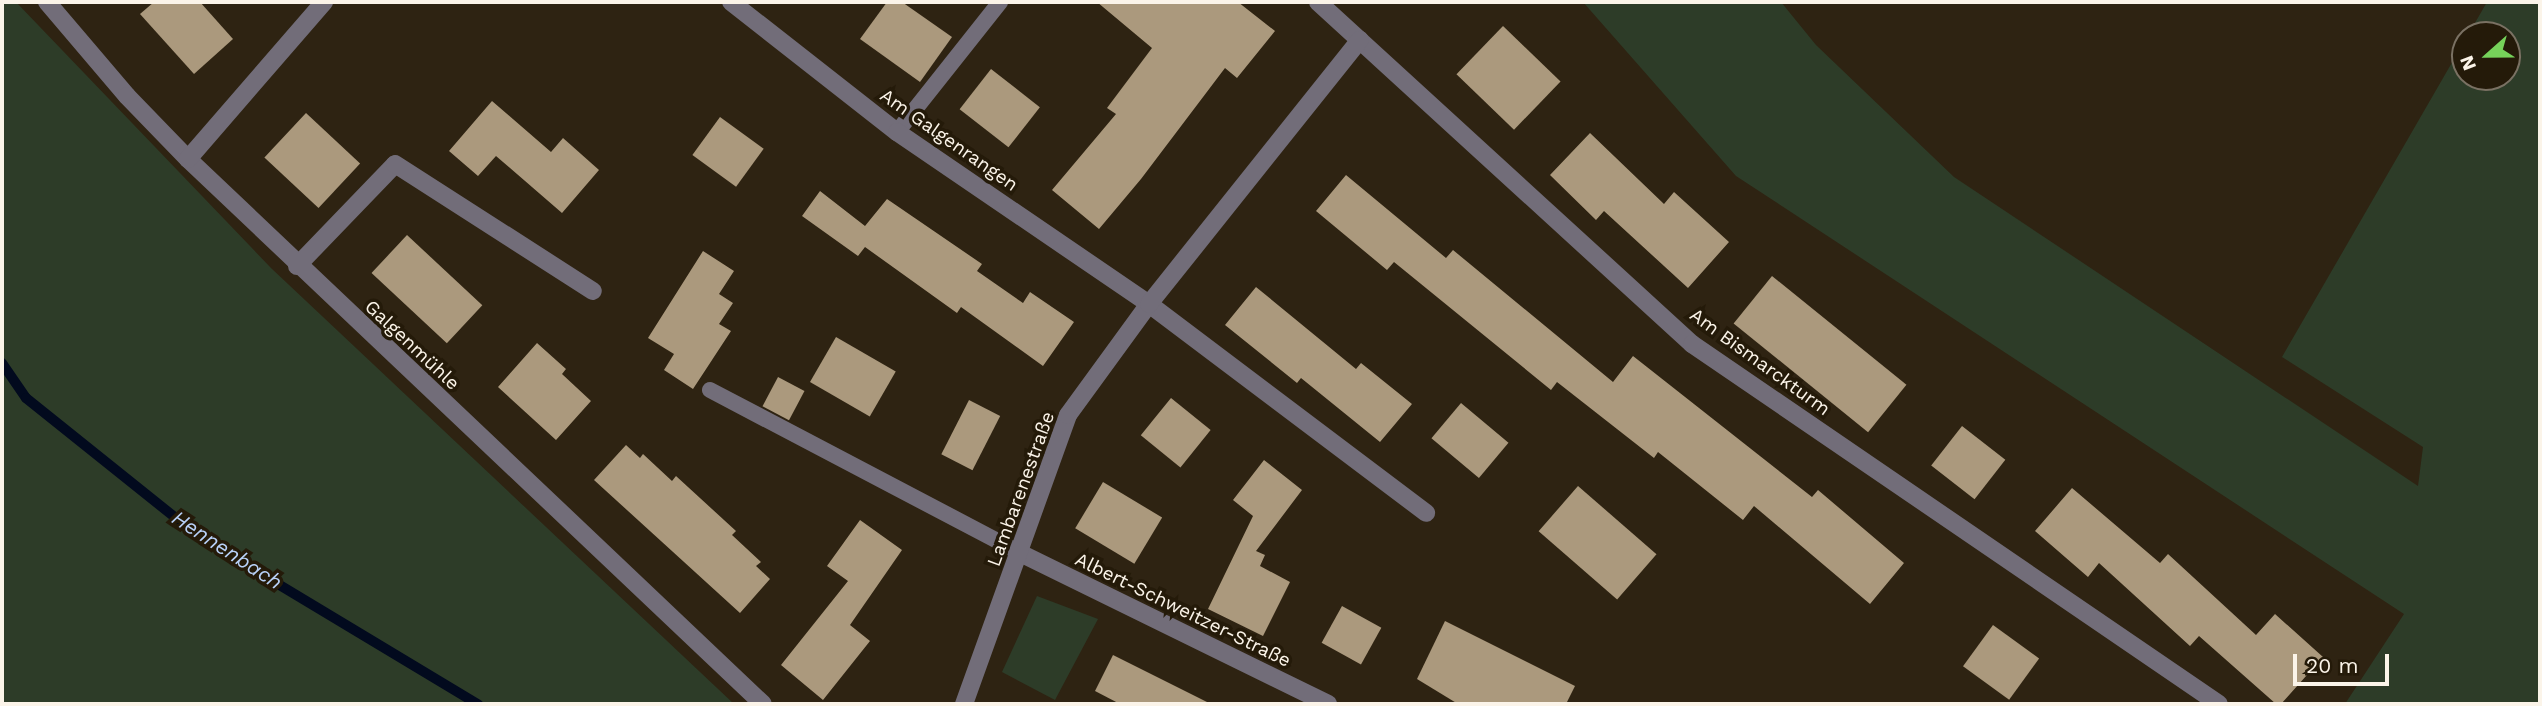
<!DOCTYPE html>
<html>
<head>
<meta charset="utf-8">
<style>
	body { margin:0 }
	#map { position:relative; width:2542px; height:706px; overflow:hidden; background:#2e2312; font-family:"Work Sans",sans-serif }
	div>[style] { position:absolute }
	.green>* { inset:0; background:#2d3c28 }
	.stream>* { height:10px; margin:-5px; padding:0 5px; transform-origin:5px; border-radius:5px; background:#020a1e }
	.building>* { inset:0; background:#ab997d; transform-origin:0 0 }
	.service>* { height:16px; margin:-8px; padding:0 8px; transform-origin:8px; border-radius:8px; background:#726d79 }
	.minor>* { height:18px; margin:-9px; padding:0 9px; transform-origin:9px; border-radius:9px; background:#726d79 }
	span { translate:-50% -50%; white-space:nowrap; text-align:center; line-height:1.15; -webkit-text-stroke:7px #241a09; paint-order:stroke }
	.street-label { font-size:19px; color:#fbf4e9 }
	.water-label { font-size:21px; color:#b8d1f8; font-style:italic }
	.frame { position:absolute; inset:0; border:4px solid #fbf4e9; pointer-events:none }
	.north { position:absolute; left:2451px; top:21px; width:70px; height:70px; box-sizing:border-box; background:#241a09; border:2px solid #7a7163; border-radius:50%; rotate:249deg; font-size:19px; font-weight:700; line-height:28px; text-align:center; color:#fbf4e9 }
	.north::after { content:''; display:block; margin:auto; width:24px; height:32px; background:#76d25a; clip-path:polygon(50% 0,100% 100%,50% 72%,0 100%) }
	.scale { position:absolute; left:2293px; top:654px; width:96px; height:32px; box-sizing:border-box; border:4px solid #fbf4e9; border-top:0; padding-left:9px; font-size:21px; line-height:24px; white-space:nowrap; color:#fbf4e9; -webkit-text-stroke:5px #241a09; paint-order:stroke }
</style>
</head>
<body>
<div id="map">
	<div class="green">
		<div style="clip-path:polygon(2px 2px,16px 2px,271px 268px,734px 704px,2px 704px)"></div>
		<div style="clip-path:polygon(1583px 2px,1781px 2px,1816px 45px,1954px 177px,2418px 486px,2423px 447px,2282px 357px,2465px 40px,2465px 77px,2507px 77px,2507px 35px,2468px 35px,2487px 2px,2540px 2px,2540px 704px,2345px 704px,2404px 614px,1736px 176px)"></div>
		<div style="clip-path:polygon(1037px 596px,1098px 619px,1055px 700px,1002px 672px)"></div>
	</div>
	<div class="stream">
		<div style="left:2px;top:363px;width:42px;rotate:55.6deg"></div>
		<div style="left:26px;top:398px;width:221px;rotate:38.7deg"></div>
		<div style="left:198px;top:536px;width:327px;rotate:31deg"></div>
	</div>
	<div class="building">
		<div style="clip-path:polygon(154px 2px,200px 2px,233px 39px,194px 74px,140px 14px)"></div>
		<div style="clip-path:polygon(887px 2px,902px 2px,952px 37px,920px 82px,860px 39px)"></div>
		<div style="clip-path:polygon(1097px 2px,1238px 2px,1275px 31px,1237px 78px,1225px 68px,1141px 179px,1099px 229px,1052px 190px,1116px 114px,1107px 108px,1152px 48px)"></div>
		<div style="left:1503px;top:26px;width:80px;height:67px;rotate:44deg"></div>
		<div style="left:991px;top:69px;width:62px;height:51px;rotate:38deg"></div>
		<div style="clip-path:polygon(492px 101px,551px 152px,563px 138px,599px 170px,562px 213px,496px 156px,478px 176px,449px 151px)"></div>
		<div style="left:306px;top:113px;width:74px;height:61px;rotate:43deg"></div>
		<div style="left:720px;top:117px;width:54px;height:47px;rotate:36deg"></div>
		<div style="clip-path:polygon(1590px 133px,1664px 204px,1674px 192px,1729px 242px,1688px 288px,1604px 211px,1596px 220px,1550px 175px)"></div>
		<div style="clip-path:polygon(1346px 175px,1446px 258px,1453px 250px,1613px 382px,1633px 356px,1812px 497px,1818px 490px,1904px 563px,1870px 604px,1754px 506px,1743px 520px,1658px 452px,1654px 458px,1557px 382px,1551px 390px,1394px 262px,1387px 270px,1316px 211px)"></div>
		<div style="clip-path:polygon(820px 191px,865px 226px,887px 199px,982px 264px,977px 271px,1023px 303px,1030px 292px,1074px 322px,1043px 366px,961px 307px,957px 313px,865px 247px,858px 256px,802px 216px)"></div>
		<div style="left:407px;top:235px;width:103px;height:52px;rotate:43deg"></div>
		<div style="clip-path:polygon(703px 251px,734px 271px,719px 294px,733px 303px,719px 324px,731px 331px,693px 389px,664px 370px,674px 354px,648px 338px)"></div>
		<div style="left:1772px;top:276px;width:173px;height:61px;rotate:39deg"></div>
		<div style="clip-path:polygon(1256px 287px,1356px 369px,1361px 363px,1412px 404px,1380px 442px,1301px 378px,1297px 383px,1225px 325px)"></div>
		<div style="left:836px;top:337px;width:69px;height:52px;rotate:30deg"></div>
		<div style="clip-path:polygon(537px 343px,566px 369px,562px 374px,591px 401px,556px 440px,498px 387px)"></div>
		<div style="left:778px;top:377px;width:30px;height:33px;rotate:28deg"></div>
		<div style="left:1171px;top:398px;width:51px;height:48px;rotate:39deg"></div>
		<div style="left:969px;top:400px;width:35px;height:61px;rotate:27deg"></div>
		<div style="left:1461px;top:403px;width:62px;height:46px;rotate:40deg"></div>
		<div style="left:1962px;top:426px;width:55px;height:50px;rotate:38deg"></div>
		<div style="clip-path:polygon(626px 445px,640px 458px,643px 454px,672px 481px,676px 476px,736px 531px,732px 535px,761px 562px,756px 566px,770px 579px,740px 613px,594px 480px)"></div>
		<div style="clip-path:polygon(1264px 460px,1302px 490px,1256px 551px,1265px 555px,1260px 566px,1290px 582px,1263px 636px,1208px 609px,1253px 516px,1233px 500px)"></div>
		<div style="left:1103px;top:482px;width:69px;height:54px;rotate:31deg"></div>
		<div style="left:1578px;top:486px;width:104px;height:60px;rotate:41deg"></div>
		<div style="clip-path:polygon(2072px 488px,2160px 563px,2168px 554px,2256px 635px,2275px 614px,2323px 657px,2281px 704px,2276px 704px,2199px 636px,2190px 646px,2099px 563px,2088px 577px,2035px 531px)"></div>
		<div style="clip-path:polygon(860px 520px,902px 550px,850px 625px,870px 641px,823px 700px,781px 665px,848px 581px,827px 566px)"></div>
		<div style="left:1342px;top:606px;width:45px;height:42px;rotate:29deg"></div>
		<div style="clip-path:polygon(1445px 621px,1575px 686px,1566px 704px,1458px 704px,1417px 679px)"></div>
		<div style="left:1993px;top:625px;width:57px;height:51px;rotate:36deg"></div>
		<div style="clip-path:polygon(1113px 655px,1211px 704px,1120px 704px,1095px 691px)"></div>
	</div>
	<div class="service">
		<div style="left:897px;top:132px;width:166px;rotate:-51.6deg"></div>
		<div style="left:710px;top:390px;width:350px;rotate:27.7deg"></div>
	</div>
	<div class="minor">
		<div style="left:47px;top:2px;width:123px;rotate:49.6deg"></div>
		<div style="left:127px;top:96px;width:88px;rotate:45.9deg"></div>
		<div style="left:188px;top:159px;width:792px;rotate:43.47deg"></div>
		<div style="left:731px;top:2px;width:211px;rotate:38.1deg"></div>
		<div style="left:897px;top:132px;width:305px;rotate:34.3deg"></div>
		<div style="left:1149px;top:304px;width:347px;rotate:37deg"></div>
		<div style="left:1318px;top:2px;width:507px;rotate:42.44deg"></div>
		<div style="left:1692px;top:344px;width:638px;rotate:34.34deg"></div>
		<div style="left:188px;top:159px;width:208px;rotate:-49.1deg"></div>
		<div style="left:297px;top:266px;width:141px;rotate:-46.1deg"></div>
		<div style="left:395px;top:164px;width:235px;rotate:32.7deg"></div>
		<div style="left:1020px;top:553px;width:343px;rotate:26.1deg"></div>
		<div style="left:964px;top:704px;width:307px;rotate:-70.2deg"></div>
		<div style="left:1068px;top:415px;width:137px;rotate:-53.9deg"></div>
		<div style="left:1149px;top:304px;width:338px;rotate:-51.4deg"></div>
	</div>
	<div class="street-label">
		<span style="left:949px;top:140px;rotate:35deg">Am Galgenrangen</span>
		<span style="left:412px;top:345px;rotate:43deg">Galgenmühle</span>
		<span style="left:1760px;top:362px;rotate:36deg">Am Bismarckturm</span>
		<span style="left:1021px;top:489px;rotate:-70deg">Lambarenestraße</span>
		<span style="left:1183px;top:610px;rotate:26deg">Albert-Schweitzer-Straße</span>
	</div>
	<div class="water-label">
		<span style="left:227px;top:550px;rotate:33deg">Hennenbach</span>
	</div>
	<div class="frame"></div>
	<div class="north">N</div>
	<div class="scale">20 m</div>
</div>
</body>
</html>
